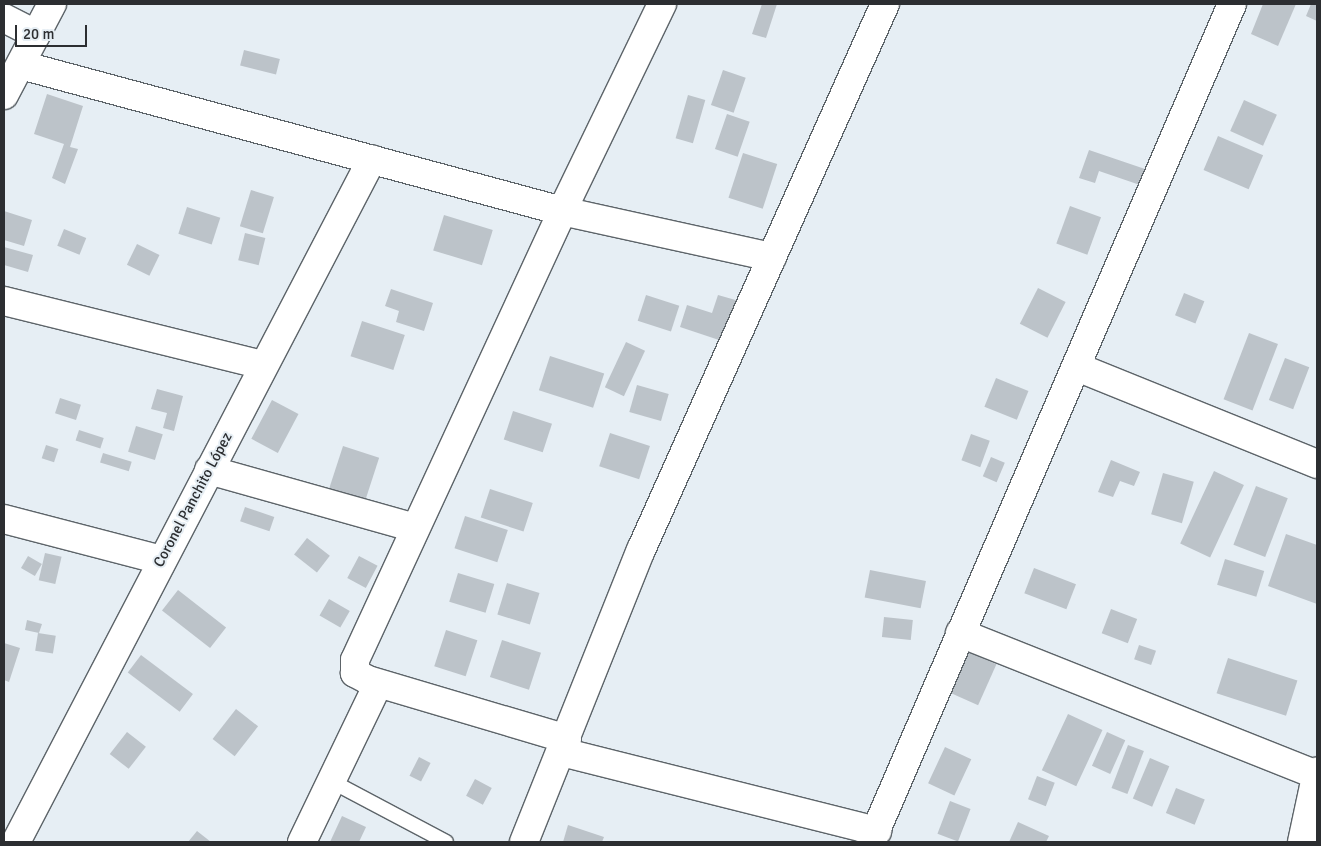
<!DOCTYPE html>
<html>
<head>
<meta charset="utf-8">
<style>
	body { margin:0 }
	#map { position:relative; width:1321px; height:846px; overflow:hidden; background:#e6eef4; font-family:Signika,sans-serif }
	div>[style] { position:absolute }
	.building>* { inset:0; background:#bcc3c9; transform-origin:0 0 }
	.roads { filter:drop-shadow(1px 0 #5d6469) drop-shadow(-1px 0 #5d6469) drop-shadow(0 1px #5d6469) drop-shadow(0 -1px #5d6469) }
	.service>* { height:14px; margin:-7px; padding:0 7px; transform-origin:7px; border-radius:7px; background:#fff }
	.minor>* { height:28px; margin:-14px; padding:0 14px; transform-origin:14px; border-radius:14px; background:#fff }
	span { translate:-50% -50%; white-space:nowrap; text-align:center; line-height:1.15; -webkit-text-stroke:4px #e6eef4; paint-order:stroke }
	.street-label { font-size:15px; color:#2c2e31 }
	.frame { position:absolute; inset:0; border:5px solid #2c2e31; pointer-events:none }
	.scale { position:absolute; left:15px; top:25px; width:72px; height:22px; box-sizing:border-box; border:2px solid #2c2e31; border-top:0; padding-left:6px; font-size:15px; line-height:18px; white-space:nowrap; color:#2c2e31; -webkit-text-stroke:4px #e6eef4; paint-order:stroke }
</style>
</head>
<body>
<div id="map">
	<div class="building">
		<div style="clip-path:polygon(762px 4px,777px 4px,766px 38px,752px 34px)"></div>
		<div style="clip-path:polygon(1263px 4px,1296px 4px,1278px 46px,1251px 34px)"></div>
		<div style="clip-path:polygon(1311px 4px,1317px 4px,1317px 21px,1306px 16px)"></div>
		<div style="left:244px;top:50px;width:37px;height:16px;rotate:14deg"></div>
		<div style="left:723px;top:70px;width:24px;height:37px;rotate:19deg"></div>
		<div style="clip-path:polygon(47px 94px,83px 106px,70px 147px,78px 149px,65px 184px,52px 178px,64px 144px,34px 134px)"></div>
		<div style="left:688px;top:95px;width:18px;height:45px;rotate:16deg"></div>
		<div style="left:1244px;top:100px;width:36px;height:34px;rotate:24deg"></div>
		<div style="left:727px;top:114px;width:24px;height:37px;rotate:19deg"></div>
		<div style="left:1218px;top:136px;width:49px;height:37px;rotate:23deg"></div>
		<div style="clip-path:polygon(1089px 150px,1145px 169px,1140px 185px,1099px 171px,1095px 183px,1079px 178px)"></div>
		<div style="left:743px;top:153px;width:36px;height:47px;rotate:18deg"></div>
		<div style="left:251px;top:190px;width:24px;height:38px;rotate:17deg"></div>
		<div style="left:1070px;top:206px;width:33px;height:40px;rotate:20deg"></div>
		<div style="left:187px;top:207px;width:35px;height:28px;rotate:18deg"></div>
		<div style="clip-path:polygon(4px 211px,32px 220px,24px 246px,4px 240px)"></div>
		<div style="left:444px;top:215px;width:51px;height:37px;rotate:17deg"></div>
		<div style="left:64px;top:229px;width:24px;height:18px;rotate:22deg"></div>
		<div style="left:245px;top:233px;width:21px;height:28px;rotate:14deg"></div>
		<div style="left:137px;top:244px;width:25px;height:23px;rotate:26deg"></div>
		<div style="clip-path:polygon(4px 247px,33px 255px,28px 272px,4px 265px)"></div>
		<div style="left:1038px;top:288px;width:31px;height:40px;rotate:27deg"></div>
		<div style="clip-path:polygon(391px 289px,433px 303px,424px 331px,396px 322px,399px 311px,385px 306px)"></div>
		<div style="left:1184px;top:293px;width:22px;height:24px;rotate:22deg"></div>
		<div style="left:646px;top:295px;width:35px;height:27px;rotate:18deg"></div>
		<div style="clip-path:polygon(718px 295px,739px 301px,725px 342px,680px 327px,687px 305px,712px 313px)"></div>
		<div style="left:362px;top:321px;width:45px;height:37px;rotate:18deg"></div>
		<div style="left:1249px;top:333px;width:31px;height:71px;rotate:21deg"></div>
		<div style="left:626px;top:342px;width:21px;height:50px;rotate:25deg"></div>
		<div style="left:550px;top:356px;width:57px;height:36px;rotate:18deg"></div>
		<div style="left:1285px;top:358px;width:26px;height:45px;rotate:21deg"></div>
		<div style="left:996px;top:378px;width:35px;height:31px;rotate:22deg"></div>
		<div style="left:637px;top:385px;width:33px;height:28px;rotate:16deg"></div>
		<div style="clip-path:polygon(157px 389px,183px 396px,174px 431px,163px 428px,167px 413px,151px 409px)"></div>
		<div style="left:60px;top:398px;width:22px;height:16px;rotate:18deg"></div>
		<div style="left:272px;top:400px;width:30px;height:44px;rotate:28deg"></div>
		<div style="left:513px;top:411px;width:41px;height:30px;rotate:18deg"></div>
		<div style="left:136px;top:426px;width:28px;height:27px;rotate:17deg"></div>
		<div style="left:79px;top:430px;width:26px;height:11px;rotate:18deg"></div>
		<div style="left:610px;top:433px;width:42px;height:35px;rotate:18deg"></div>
		<div style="left:971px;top:434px;width:20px;height:28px;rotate:20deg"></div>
		<div style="left:46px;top:445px;width:13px;height:14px;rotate:18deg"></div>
		<div style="left:343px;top:446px;width:38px;height:45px;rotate:18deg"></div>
		<div style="left:103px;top:453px;width:30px;height:10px;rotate:17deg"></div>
		<div style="left:991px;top:457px;width:15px;height:21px;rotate:23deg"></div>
		<div style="clip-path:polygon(1111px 460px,1140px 472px,1134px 486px,1120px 481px,1113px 497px,1098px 492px)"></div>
		<div style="left:1214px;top:471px;width:33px;height:80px;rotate:25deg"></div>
		<div style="left:1163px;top:473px;width:32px;height:43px;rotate:16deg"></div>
		<div style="left:1256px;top:486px;width:34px;height:63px;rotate:21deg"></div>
		<div style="left:490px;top:489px;width:45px;height:30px;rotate:18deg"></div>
		<div style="left:245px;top:507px;width:31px;height:15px;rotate:19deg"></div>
		<div style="left:465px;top:516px;width:45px;height:34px;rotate:18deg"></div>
		<div style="clip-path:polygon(1286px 534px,1317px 545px,1317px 604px,1268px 586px)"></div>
		<div style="left:307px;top:538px;width:29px;height:21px;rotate:38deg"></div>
		<div style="left:45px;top:553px;width:17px;height:28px;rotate:13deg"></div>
		<div style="left:28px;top:556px;width:16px;height:14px;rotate:30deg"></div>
		<div style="left:359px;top:556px;width:21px;height:25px;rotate:28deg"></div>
		<div style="left:1225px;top:559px;width:41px;height:27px;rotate:17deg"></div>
		<div style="left:1034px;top:568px;width:45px;height:27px;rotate:21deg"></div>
		<div style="left:870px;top:570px;width:57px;height:28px;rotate:11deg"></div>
		<div style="left:458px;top:573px;width:38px;height:30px;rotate:17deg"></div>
		<div style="left:507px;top:583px;width:34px;height:33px;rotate:17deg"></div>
		<div style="left:178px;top:590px;width:61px;height:26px;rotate:38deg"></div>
		<div style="left:329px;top:599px;width:24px;height:19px;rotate:30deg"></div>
		<div style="left:1111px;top:609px;width:28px;height:26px;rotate:21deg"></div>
		<div style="left:884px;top:617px;width:29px;height:20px;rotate:6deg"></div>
		<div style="clip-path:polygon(27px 620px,42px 624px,39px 633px,25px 630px)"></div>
		<div style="left:446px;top:630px;width:33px;height:38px;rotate:18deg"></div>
		<div style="left:38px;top:633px;width:18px;height:18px;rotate:9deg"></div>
		<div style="left:502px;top:640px;width:41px;height:39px;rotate:18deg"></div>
		<div style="clip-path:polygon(4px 643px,20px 648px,9px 682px,4px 680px)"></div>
		<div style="left:1139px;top:645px;width:18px;height:15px;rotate:19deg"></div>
		<div style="left:969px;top:652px;width:30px;height:45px;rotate:24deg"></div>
		<div style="left:141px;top:655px;width:65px;height:22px;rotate:37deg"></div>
		<div style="left:1228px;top:658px;width:73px;height:37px;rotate:18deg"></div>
		<div style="left:236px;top:709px;width:28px;height:38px;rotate:38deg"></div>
		<div style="left:1068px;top:714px;width:38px;height:62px;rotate:25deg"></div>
		<div style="left:127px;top:732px;width:24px;height:28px;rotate:38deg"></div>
		<div style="left:1107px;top:732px;width:20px;height:37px;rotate:24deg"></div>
		<div style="left:1128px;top:745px;width:17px;height:46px;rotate:21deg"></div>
		<div style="left:945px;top:747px;width:29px;height:40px;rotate:25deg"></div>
		<div style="left:419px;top:757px;width:13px;height:21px;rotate:27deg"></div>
		<div style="left:1150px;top:758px;width:21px;height:44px;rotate:23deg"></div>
		<div style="left:1037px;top:776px;width:19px;height:25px;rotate:21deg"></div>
		<div style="left:475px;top:779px;width:19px;height:19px;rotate:28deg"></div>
		<div style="left:1176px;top:788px;width:31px;height:27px;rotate:22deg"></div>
		<div style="left:950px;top:801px;width:22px;height:35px;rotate:21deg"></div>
		<div style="clip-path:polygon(342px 816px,366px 827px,359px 842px,330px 842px)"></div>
		<div style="clip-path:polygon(1018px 822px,1049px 836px,1046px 842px,1009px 842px)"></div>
		<div style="clip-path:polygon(568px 825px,604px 837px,602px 842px,563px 842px)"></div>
		<div style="clip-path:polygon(197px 831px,211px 842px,188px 842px)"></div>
	</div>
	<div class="roads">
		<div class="service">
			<div style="left:331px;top:781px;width:130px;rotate:27.9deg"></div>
		</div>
		<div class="minor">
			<div style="left:4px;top:18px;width:36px;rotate:27deg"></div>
			<div style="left:21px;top:65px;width:560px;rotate:15.1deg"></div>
			<div style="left:562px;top:211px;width:215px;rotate:12.4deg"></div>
			<div style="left:4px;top:95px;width:103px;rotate:-62.2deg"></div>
			<div style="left:4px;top:301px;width:267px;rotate:13.9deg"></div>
			<div style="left:1077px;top:367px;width:259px;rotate:22deg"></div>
			<div style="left:209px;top:470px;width:214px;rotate:15.7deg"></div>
			<div style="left:4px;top:519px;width:162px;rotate:14.6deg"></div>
			<div style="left:960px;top:633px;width:383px;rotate:21.7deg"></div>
			<div style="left:567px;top:739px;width:208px;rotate:-163.5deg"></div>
			<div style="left:368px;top:680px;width:15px;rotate:-152deg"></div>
			<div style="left:355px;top:673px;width:13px;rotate:-90deg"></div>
			<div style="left:355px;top:660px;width:494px;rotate:-65.2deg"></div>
			<div style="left:562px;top:211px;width:230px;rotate:-64.2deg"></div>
			<div style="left:562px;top:752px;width:325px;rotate:14.1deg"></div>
			<div style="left:16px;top:842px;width:770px;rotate:-62.47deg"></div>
			<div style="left:302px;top:842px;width:175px;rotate:-64.3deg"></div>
			<div style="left:524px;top:842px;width:315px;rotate:-68.2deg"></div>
			<div style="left:641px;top:550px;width:598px;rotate:-65.92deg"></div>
			<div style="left:871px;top:842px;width:912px;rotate:-66.69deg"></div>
			<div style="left:1302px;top:842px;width:72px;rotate:-77.9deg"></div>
		</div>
	</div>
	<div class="street-label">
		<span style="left:193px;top:500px;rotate:-62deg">Coronel Panchito López</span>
	</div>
	<div class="frame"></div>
	<div class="scale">20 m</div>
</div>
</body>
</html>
